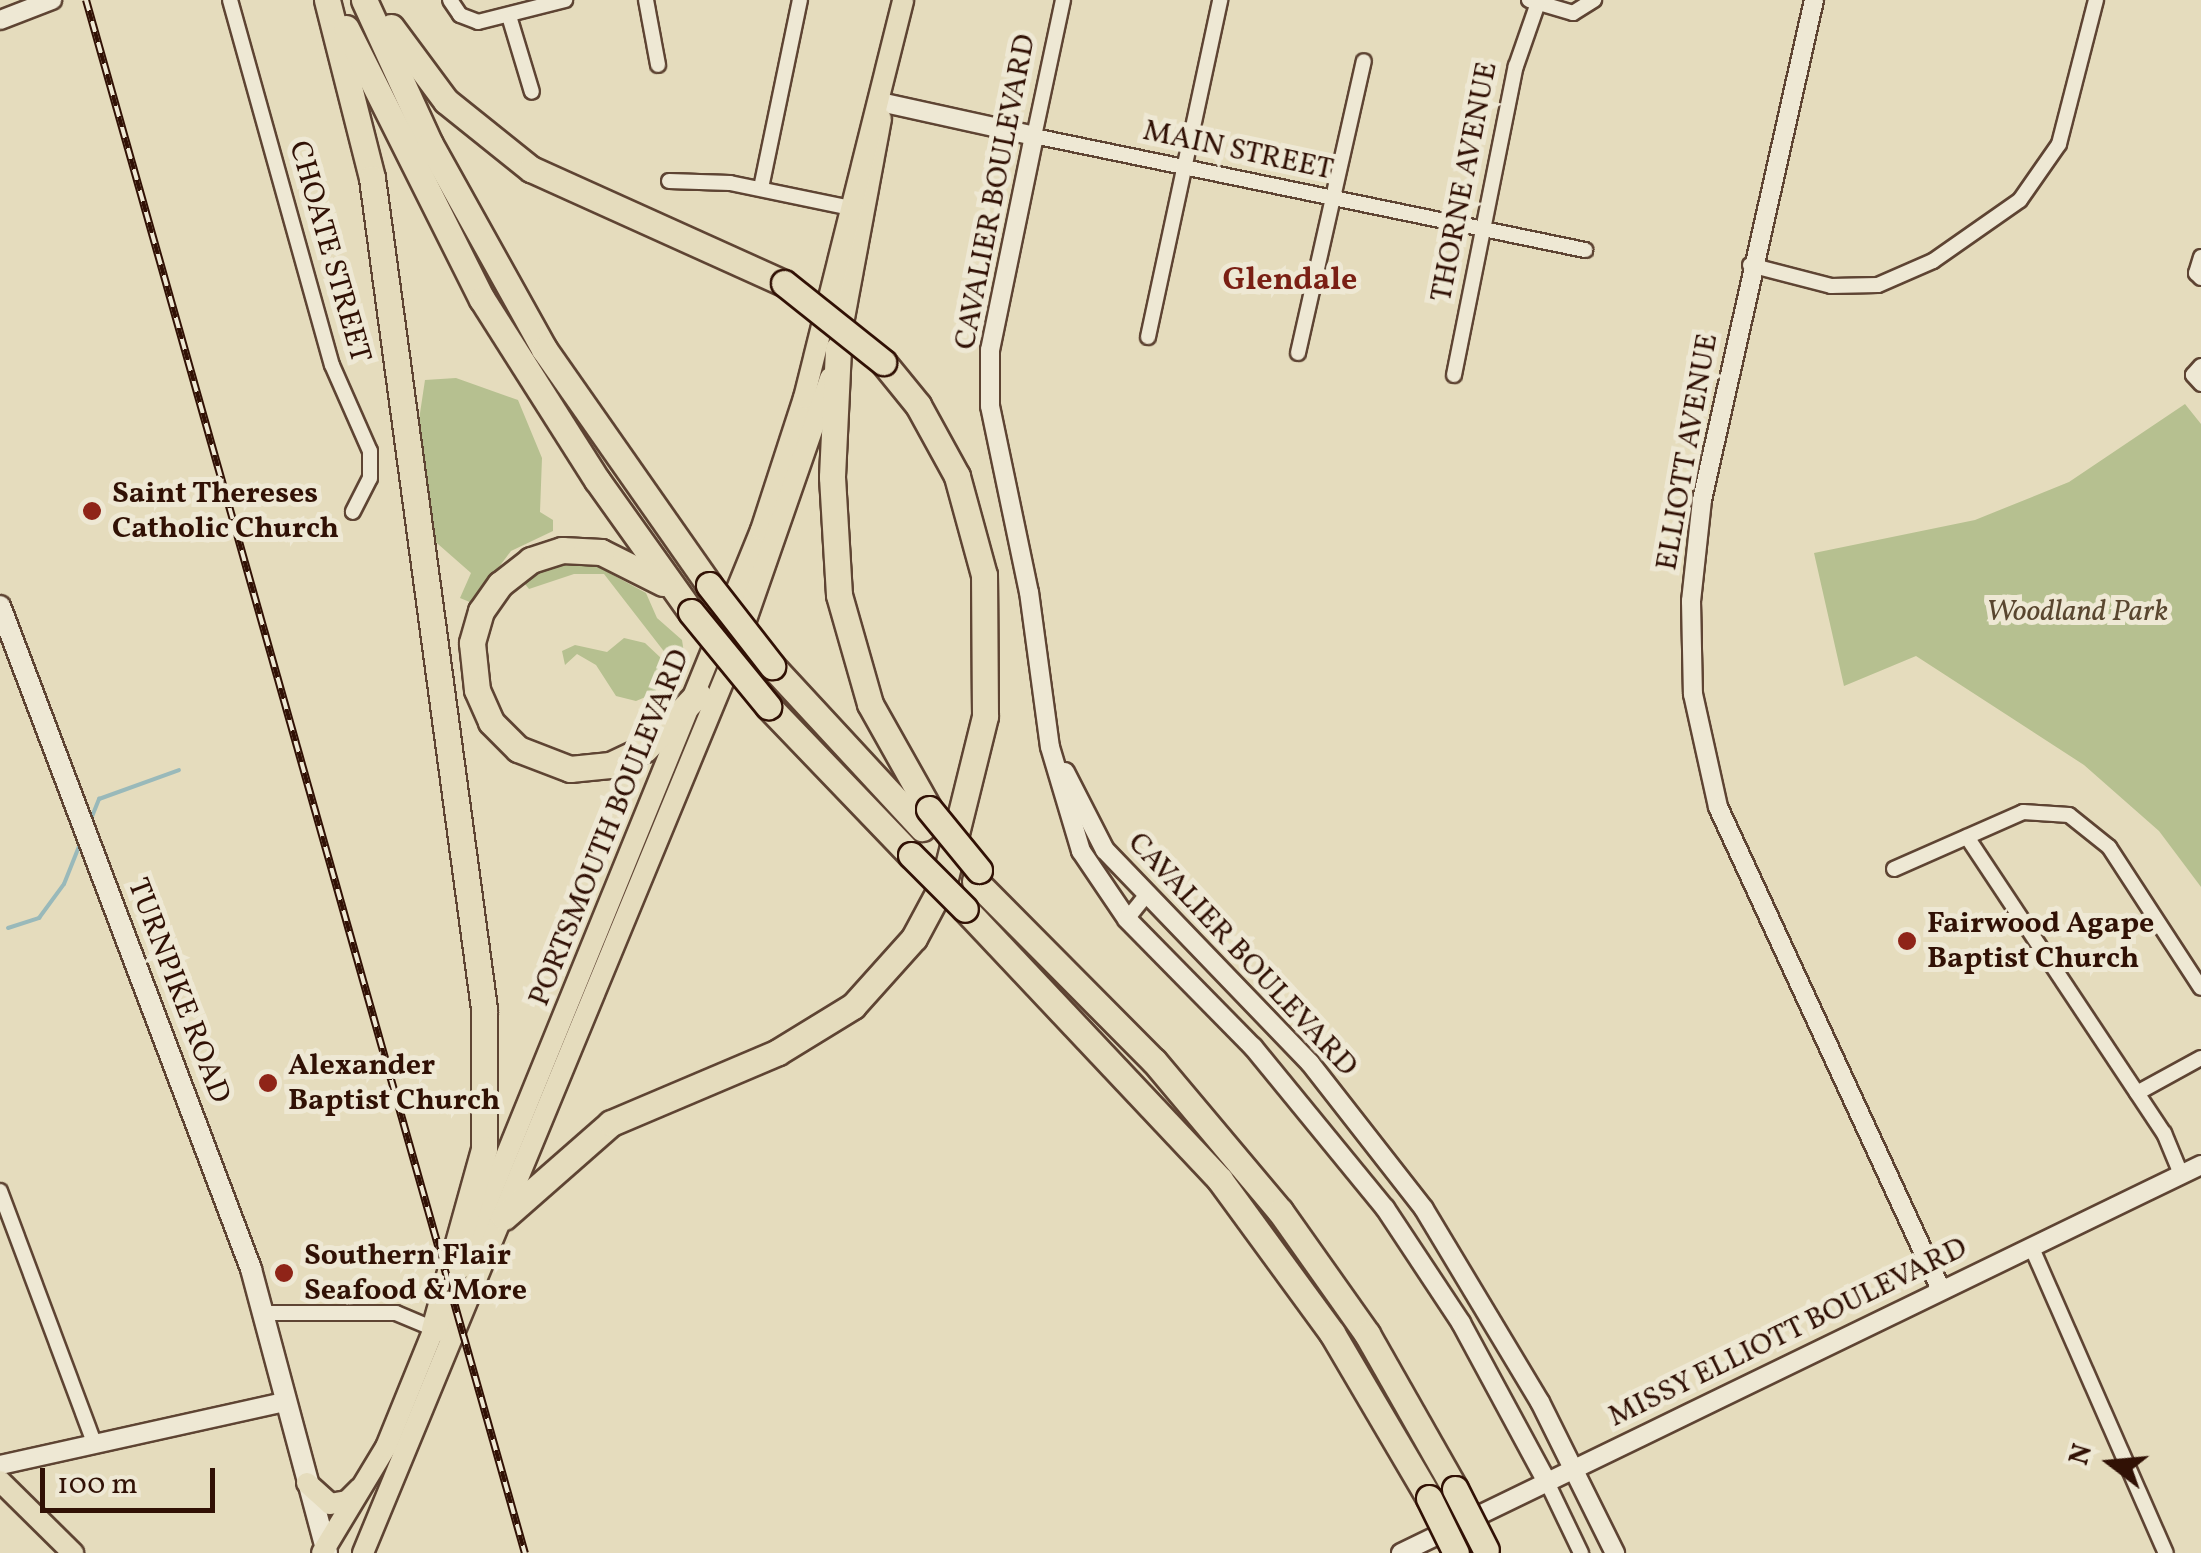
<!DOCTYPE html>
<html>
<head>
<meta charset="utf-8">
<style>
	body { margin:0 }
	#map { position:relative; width:2201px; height:1553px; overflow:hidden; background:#e5dcbd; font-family:Vollkorn,serif }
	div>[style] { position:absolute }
	.green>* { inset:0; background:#b6c090 }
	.stream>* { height:4px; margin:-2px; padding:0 2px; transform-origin:2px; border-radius:2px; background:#99b9ba }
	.roads { filter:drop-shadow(2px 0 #5e4433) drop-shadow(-2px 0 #5e4433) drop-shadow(0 2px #5e4433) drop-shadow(0 -2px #5e4433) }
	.minor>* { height:14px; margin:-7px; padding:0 7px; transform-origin:7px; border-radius:7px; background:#eee8d4 }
	.tertiary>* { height:18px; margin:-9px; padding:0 9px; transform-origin:9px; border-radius:9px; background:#eee8d4 }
	.secondary>* { height:20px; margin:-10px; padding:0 10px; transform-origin:10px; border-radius:10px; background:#eee8d4 }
	.primary>* { height:20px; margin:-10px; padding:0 10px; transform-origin:10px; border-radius:10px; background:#e5dcbd }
	.motorway>* { height:25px; margin:-12.5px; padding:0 12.5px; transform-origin:12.5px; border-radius:12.5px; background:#e5dcbd }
	.rail>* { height:8px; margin-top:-4px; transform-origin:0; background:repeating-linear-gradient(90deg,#eee8d4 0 11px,#311105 0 22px); box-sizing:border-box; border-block:2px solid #311105 }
	.bridges { filter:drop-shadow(2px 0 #311105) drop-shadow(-2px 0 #311105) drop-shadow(0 2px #311105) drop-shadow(0 -2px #311105) }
	.motorway-bridge>* { height:25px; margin:-12.5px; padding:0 12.5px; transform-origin:12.5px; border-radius:12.5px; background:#e5dcbd }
	.dots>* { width:28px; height:28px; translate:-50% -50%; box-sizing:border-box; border:5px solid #eee8d4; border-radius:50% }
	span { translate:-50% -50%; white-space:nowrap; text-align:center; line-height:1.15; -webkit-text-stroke:10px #eee8d4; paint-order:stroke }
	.street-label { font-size:30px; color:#311105 }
	.poi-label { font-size:30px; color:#311105; font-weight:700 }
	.left { translate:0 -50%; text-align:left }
	.park-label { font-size:30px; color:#59462f; font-style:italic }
	.neighbourhood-label { font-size:32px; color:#7a1f14; font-weight:700 }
	.north { position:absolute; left:2061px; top:1413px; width:100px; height:100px; -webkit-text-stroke:8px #eee8d4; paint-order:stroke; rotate:286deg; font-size:28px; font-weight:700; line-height:40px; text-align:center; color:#311105 }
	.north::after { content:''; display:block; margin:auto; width:35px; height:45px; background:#311105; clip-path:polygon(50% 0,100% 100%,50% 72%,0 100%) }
	.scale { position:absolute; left:40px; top:1468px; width:175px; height:45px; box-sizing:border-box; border:5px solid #311105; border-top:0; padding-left:12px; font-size:30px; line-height:35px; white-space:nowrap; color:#311105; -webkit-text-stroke:8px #eee8d4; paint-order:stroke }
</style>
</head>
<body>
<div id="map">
	<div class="green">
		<div style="clip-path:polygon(456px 378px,518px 400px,542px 458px,540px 512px,553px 520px,553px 531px,511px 551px,472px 603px,460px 598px,471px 573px,430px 537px,417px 433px,425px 380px)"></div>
		<div style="clip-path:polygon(2185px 404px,2201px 424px,2201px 887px,2159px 831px,2084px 765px,1916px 656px,1844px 686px,1814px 553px,1975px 520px,2069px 482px)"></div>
		<div style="clip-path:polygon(591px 563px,646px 593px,657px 618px,682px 640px,684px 653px,666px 654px,604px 574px,574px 574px,529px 589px,525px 584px,525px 575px,545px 565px)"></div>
		<div style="clip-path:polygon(624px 638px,645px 643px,662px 659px,655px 693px,636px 701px,616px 696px,596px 665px,577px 654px,565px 665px,562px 651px,575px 645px,607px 652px)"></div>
	</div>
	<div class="stream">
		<div style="left:91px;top:819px;width:22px;rotate:-68deg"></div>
		<div style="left:99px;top:799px;width:85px;rotate:-19.9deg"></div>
		<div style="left:8px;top:928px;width:33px;rotate:-18deg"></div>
		<div style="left:39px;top:918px;width:42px;rotate:-53.7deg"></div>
		<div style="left:64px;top:884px;width:43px;rotate:-68.2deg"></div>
	</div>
	<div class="roads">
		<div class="minor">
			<div style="left:230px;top:0;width:379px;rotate:74.4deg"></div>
			<div style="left:332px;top:365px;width:94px;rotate:66.2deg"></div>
			<div style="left:370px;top:451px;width:27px;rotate:90deg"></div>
			<div style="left:370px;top:478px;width:38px;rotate:117deg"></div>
			<div style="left:450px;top:0;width:18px;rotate:56deg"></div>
			<div style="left:460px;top:15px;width:19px;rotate:21deg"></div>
			<div style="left:478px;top:22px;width:90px;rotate:-14.2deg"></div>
			<div style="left:646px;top:0;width:66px;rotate:79.5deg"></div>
			<div style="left:1063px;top:0;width:139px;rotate:102deg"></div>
			<div style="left:1034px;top:136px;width:563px;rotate:11.69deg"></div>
			<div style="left:1529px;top:0;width:46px;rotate:16.5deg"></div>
			<div style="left:1573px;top:13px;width:25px;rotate:-32deg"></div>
			<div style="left:509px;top:16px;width:79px;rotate:73.2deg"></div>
			<div style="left:669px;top:181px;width:61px;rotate:1.9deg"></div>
			<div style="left:730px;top:183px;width:124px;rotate:11.7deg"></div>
			<div style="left:761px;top:188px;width:192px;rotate:-78.3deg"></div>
			<div style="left:2201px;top:257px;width:17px;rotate:107deg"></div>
			<div style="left:2196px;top:273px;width:7px;rotate:45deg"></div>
			<div style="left:1750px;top:265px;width:84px;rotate:14.5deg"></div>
			<div style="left:1831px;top:286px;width:47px;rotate:-1.2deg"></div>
			<div style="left:1878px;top:285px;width:60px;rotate:-23.6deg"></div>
			<div style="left:1933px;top:261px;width:106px;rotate:-35deg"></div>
			<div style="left:2020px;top:200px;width:68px;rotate:-55.1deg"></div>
			<div style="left:2059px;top:144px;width:149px;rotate:-75.6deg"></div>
			<div style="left:1148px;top:337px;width:345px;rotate:-77.9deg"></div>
			<div style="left:1298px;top:353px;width:299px;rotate:-77.3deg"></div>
			<div style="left:2201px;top:366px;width:12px;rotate:132deg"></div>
			<div style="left:2193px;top:375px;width:12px;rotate:48deg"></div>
			<div style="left:1454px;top:375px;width:315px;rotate:-78.7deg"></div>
			<div style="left:1516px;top:66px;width:67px;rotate:-70.8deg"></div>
			<div style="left:1967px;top:837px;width:356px;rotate:56.4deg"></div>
			<div style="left:2164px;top:1133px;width:44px;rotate:67.5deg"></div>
			<div style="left:1894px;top:869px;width:141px;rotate:-23.8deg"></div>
			<div style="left:2023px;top:812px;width:46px;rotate:3.7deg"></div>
			<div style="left:2069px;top:815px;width:51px;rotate:38.7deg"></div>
			<div style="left:2109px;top:847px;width:168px;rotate:56.9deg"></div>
			<div style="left:1127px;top:919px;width:32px;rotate:-51deg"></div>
			<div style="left:2137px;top:1093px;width:73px;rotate:-28.7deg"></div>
			<div style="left:0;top:1191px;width:268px;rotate:69.5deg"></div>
			<div style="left:2031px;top:1246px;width:335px;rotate:66.3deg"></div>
			<div style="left:264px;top:1313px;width:132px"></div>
			<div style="left:396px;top:1313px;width:41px;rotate:22.8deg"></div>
			<div style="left:1547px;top:1482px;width:79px;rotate:64.4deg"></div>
		</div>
		<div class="tertiary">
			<div style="left:1814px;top:0;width:512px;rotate:102.63deg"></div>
			<div style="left:1702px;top:500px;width:102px;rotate:96.2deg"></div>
			<div style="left:1691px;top:601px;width:93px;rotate:88.8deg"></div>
			<div style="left:1693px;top:694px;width:116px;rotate:77.5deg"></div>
			<div style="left:1718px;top:807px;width:532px;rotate:65.22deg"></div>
			<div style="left:0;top:20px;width:56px;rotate:-21deg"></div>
			<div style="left:880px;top:102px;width:158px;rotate:12.4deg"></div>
			<div style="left:1034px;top:136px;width:218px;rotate:101.6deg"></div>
			<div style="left:990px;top:350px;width:56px;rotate:90deg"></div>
			<div style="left:990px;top:406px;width:190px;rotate:78.2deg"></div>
			<div style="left:1029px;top:592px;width:156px;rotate:82.3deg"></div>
			<div style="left:1050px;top:747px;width:109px;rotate:73.4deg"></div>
			<div style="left:1081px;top:851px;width:82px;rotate:55.9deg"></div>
			<div style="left:1127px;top:919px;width:180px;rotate:45.5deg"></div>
			<div style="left:1253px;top:1047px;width:208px;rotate:50.7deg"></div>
			<div style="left:1385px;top:1208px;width:138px;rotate:56.5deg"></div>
			<div style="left:1461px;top:1323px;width:181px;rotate:61.6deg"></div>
			<div style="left:1065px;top:772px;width:88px;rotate:62.9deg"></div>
			<div style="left:1105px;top:850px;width:296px;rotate:46.1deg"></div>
			<div style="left:1310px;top:1063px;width:185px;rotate:52deg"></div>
			<div style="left:1424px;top:1209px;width:225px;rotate:59deg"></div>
			<div style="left:1540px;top:1402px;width:169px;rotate:63.6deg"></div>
			<div style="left:0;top:1465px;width:292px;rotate:-12.5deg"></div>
			<div style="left:1401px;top:1553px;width:889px;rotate:-25.87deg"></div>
		</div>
		<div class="secondary">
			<div style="left:0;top:606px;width:709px;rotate:69.26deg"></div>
			<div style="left:251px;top:1269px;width:294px;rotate:75deg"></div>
		</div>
		<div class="primary">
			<div style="left:840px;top:340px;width:225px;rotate:-79.5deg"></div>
			<div style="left:460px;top:1269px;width:798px;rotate:-67.84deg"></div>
			<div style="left:761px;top:530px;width:139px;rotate:-72deg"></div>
			<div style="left:804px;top:398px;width:410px;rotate:-76deg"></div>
			<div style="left:0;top:1481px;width:103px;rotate:44.6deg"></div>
			<div style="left:307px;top:1483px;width:31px;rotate:42deg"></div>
			<div style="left:330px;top:1504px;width:17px;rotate:-10deg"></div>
			<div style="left:347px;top:1501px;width:18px;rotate:-45deg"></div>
			<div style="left:322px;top:1553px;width:124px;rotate:-58.9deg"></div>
			<div style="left:386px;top:1447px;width:138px;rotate:-67.9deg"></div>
			<div style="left:363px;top:1553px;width:963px;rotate:-67.54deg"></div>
			<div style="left:731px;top:663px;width:302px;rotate:-70.8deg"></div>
		</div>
		<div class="motorway">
			<div style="left:327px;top:0;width:184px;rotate:75.8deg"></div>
			<div style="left:372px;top:178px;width:839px;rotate:82.32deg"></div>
			<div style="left:484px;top:1009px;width:140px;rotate:90deg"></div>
			<div style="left:484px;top:1149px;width:187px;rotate:105.5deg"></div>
			<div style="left:364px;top:0;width:158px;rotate:65.4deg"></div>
			<div style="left:430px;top:144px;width:235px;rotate:60.9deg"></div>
			<div style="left:544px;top:349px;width:288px;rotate:55deg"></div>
			<div style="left:391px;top:27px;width:92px;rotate:53.4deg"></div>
			<div style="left:446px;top:101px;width:109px;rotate:38.7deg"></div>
			<div style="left:531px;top:169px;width:277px;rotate:24.3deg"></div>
			<div style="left:346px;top:28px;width:303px;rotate:63.4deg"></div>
			<div style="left:482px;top:299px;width:214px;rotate:57.6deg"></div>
			<div style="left:597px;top:480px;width:162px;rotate:54.5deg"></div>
			<div style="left:838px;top:349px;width:128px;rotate:92.7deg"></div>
			<div style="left:832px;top:477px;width:118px;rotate:86.6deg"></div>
			<div style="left:839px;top:595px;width:113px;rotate:74.1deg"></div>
			<div style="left:870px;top:704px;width:120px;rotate:60.7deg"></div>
			<div style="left:663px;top:583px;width:69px;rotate:-153.4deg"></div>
			<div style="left:601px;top:552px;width:39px;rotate:-177deg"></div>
			<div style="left:562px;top:550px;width:33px;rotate:162deg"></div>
			<div style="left:531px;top:560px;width:39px;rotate:142deg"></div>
			<div style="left:500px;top:584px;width:33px;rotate:125deg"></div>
			<div style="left:481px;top:611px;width:33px;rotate:106deg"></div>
			<div style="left:472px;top:643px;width:47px;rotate:83.9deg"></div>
			<div style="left:477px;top:690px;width:35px;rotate:66deg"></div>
			<div style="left:491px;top:722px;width:38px;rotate:45deg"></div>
			<div style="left:518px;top:749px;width:56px;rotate:21deg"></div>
			<div style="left:570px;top:769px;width:40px;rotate:-5.7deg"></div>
			<div style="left:610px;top:765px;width:38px;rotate:-25deg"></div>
			<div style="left:645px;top:749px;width:76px;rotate:-46.1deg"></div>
			<div style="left:772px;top:666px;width:221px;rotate:47.2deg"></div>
			<div style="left:768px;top:706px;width:207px;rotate:46.2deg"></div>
			<div style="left:975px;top:881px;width:254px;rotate:45.2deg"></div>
			<div style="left:1154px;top:1061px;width:196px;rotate:50deg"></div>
			<div style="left:1280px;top:1211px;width:151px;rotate:54.7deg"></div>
			<div style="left:1367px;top:1334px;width:178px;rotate:60.4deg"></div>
			<div style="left:965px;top:909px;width:372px;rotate:46.7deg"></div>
			<div style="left:1220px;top:1180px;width:190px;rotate:53.8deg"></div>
			<div style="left:1332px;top:1333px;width:191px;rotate:59.5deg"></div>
			<div style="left:504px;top:1217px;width:142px;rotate:-41.3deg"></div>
			<div style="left:611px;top:1123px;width:181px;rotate:-23deg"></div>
			<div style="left:778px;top:1052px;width:88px;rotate:-31.5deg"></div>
			<div style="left:853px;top:1006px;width:91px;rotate:-48.1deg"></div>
			<div style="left:914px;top:938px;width:64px;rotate:-61.8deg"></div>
			<div style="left:944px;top:882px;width:171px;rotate:-76.1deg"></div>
			<div style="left:985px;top:716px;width:141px;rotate:-90.4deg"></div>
			<div style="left:984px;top:575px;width:103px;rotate:-105.3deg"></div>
			<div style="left:957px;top:476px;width:81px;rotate:-118.8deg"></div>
			<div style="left:918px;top:405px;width:55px;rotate:-129.1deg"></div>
		</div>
	</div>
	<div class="rail">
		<div style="left:86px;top:0;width:1614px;rotate:74.22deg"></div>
	</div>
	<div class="bridges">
		<div class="motorway-bridge">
			<div style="left:784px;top:283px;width:127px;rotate:38.6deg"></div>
			<div style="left:709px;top:585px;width:103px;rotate:52.1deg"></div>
			<div style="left:691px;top:612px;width:122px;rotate:50.7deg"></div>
			<div style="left:929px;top:809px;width:79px;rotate:50.7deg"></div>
			<div style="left:911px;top:855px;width:76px;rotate:45deg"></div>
			<div style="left:1455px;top:1489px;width:68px;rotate:63.1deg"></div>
			<div style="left:1429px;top:1498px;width:61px;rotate:63.9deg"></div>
		</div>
	</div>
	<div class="dots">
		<div style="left:92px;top:511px;background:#8f2418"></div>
		<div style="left:1907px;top:941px;background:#8f2418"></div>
		<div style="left:268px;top:1083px;background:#8f2418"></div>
		<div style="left:284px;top:1273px;background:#8f2418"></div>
	</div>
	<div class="street-label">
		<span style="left:1238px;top:151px;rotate:12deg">MAIN STREET</span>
		<span style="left:1465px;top:182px;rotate:-79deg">THORNE AVENUE</span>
		<span style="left:996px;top:192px;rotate:-79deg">CAVALIER BOULEVARD</span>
		<span style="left:329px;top:252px;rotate:74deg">CHOATE STREET</span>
		<span style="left:1688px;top:452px;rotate:-80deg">ELLIOTT AVENUE</span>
		<span style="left:610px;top:828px;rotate:-68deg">PORTSMOUTH BOULEVARD</span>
		<span style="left:1242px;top:955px;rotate:47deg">CAVALIER BOULEVARD</span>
		<span style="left:178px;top:991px;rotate:69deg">TURNPIKE ROAD</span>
		<span style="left:1788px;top:1333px;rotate:-26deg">MISSY ELLIOTT BOULEVARD</span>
	</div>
	<div class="poi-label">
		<span class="left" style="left:112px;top:511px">Saint Thereses<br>Catholic Church</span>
		<span class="left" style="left:1927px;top:941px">Fairwood Agape<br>Baptist Church</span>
		<span class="left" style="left:288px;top:1083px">Alexander<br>Baptist Church</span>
		<span class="left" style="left:304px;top:1273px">Southern Flair<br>Seafood &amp; More</span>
	</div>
	<div class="park-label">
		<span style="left:2077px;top:612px">Woodland Park</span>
	</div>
	<div class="neighbourhood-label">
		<span style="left:1290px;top:281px">Glendale</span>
	</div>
	<div class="north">N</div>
	<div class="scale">100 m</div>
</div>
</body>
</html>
